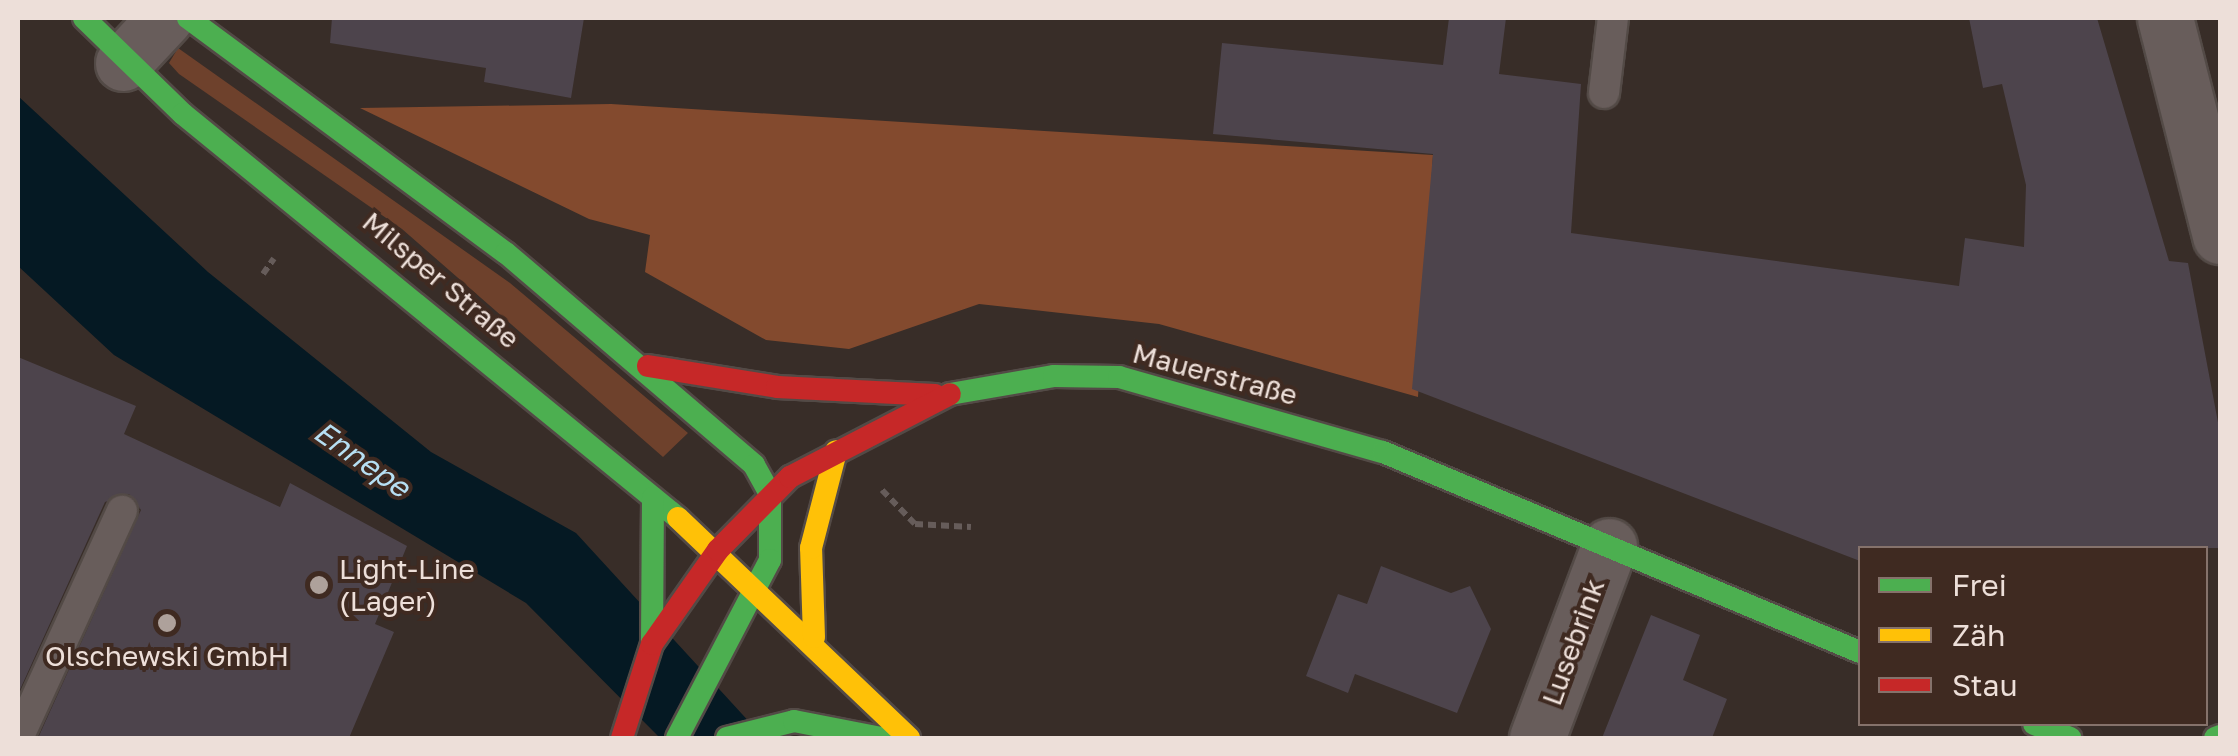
<!DOCTYPE html>
<html>
<head>
<meta charset="utf-8">
<style>
	body { margin:0 }
	#map { position:relative; width:2238px; height:756px; overflow:hidden; background:#382d28; font-family:"Golos Text",sans-serif }
	div>[style] { position:absolute }
	.green>* { inset:0; background:#6e412c }
	.forest>* { inset:0; background:#834a2e }
	.water>* { inset:0; background:#051923 }
	.building>* { inset:0; background:#4d444c }
	.path>* { height:6px; margin-top:-3px; transform-origin:0; background:repeating-linear-gradient(90deg,#665c5a 0 8px,transparent 0 13px) }
	.roads { filter:drop-shadow(2px 0 #534a46) drop-shadow(-2px 0 #534a46) drop-shadow(0 2px #534a46) drop-shadow(0 -2px #534a46) }
	.lane>* { height:30px; margin:-15px; padding:0 15px; transform-origin:15px; border-radius:15px; background:#685d5b }
	.street>* { height:55px; margin:-27.5px; padding:0 27.5px; transform-origin:27.5px; border-radius:27.5px; background:#685d5b }
	.fast>* { height:22px; margin:-11px; padding:0 11px; transform-origin:11px; border-radius:11px; background:#4caf50 }
	.slow>* { height:22px; margin:-11px; padding:0 11px; transform-origin:11px; border-radius:11px; background:#ffc107 }
	.jam>* { height:22px; margin:-11px; padding:0 11px; transform-origin:11px; border-radius:11px; background:#c62828 }
	.dots>* { width:28px; height:28px; translate:-50% -50%; box-sizing:border-box; border:5px solid #3f2a21; border-radius:50% }
	span { translate:-50% -50%; white-space:nowrap; text-align:center; line-height:1.15; -webkit-text-stroke:8px #3f2a21; paint-order:stroke }
	.street-label { font-size:28px; color:#eddfd9 }
	.poi-label { font-size:28px; color:#eddfd9 }
	.left { translate:0 -50%; text-align:left }
	.water-label { font-size:30px; color:#b6dff3; font-style:italic }
	.frame { position:absolute; inset:0; border:20px solid #eddfd9; pointer-events:none }
	.legend { position:absolute; left:1858px; top:546px; width:350px; height:180px; box-sizing:border-box; background:#3f2a21; border:2px solid #85726b; margin:0; padding:12px 18px; list-style:none; font-size:30px; color:#eddfd9 }
	.legend li { display:flex; align-items:center; gap:20px; height:50px }
	.legend b { width:50px; border:2px solid #85726b }
</style>
</head>
<body>
<div id="map">
	<div class="green">
		<div style="clip-path:polygon(178px 48px,510px 283px,688px 433px,663px 457px,402px 229px,179px 74px,169px 63px)"></div>
	</div>
	<div class="forest">
		<div style="clip-path:polygon(611px 104px,1433px 155px,1418px 397px,1159px 324px,979px 304px,849px 349px,766px 340px,645px 272px,650px 235px,589px 219px,360px 108px)"></div>
	</div>
	<div class="water">
		<div style="clip-path:polygon(18px 96px,208px 272px,431px 452px,576px 533px,764px 738px,660px 738px,526px 603px,114px 355px,18px 266px)"></div>
	</div>
	<div class="building">
		<div style="clip-path:polygon(332px 18px,584px 18px,571px 98px,484px 82px,486px 68px,330px 43px)"></div>
		<div style="clip-path:polygon(1449px 18px,1506px 18px,1499px 74px,1581px 84px,1571px 233px,1959px 286px,1965px 238px,2024px 247px,2026px 185px,2002px 84px,1983px 88px,1969px 18px,2097px 18px,2169px 261px,2188px 263px,2220px 433px,2220px 548px,1860px 548px,1860px 561px,1412px 389px,1433px 154px,1213px 134px,1222px 43px,1443px 65px)"></div>
		<div style="clip-path:polygon(18px 357px,136px 406px,124px 434px,280px 507px,290px 483px,407px 546px,375px 624px,394px 632px,349px 738px,38px 738px,141px 510px,129px 494px,105px 502px,18px 694px)"></div>
		<div style="clip-path:polygon(1381px 566px,1451px 593px,1470px 586px,1491px 629px,1457px 713px,1355px 674px,1348px 693px,1306px 676px,1338px 594px,1367px 604px)"></div>
		<div style="clip-path:polygon(1651px 615px,1700px 635px,1683px 680px,1727px 699px,1712px 738px,1602px 738px)"></div>
	</div>
	<div class="path">
		<div style="left:263px;top:274px;width:19px;rotate:-55deg"></div>
		<div style="left:882px;top:490px;width:47px;rotate:45.9deg"></div>
		<div style="left:915px;top:524px;width:56px;rotate:3.1deg"></div>
	</div>
	<div class="roads">
		<div class="lane">
			<div style="left:1604px;top:93px;width:76px;rotate:-83.2deg"></div>
			<div style="left:18px;top:738px;width:250px;rotate:-65.4deg"></div>
		</div>
		<div class="street">
			<div style="left:2165px;top:18px;width:225px;rotate:75.8deg"></div>
			<div style="left:123px;top:63px;width:62px;rotate:-47deg"></div>
			<div style="left:1537px;top:738px;width:205px;rotate:-69.4deg"></div>
		</div>
		<div class="fast">
			<div style="left:84px;top:18px;width:138px;rotate:44.1deg"></div>
			<div style="left:183px;top:114px;width:639px;rotate:39.22deg"></div>
			<div style="left:188px;top:18px;width:395px;rotate:36.5deg"></div>
			<div style="left:506px;top:253px;width:326px;rotate:40.5deg"></div>
			<div style="left:754px;top:465px;width:33px;rotate:61deg"></div>
			<div style="left:770px;top:494px;width:66px;rotate:90deg"></div>
			<div style="left:770px;top:560px;width:201px;rotate:117.6deg"></div>
			<div style="left:950px;top:394px;width:106px;rotate:-9.8deg"></div>
			<div style="left:1054px;top:376px;width:65px;rotate:0.9deg"></div>
			<div style="left:1119px;top:377px;width:274px;rotate:15.9deg"></div>
			<div style="left:1383px;top:452px;width:517px;rotate:22.75deg"></div>
			<div style="left:652px;top:641px;width:143px;rotate:-89.6deg"></div>
			<div style="left:2034px;top:724px;width:39px;rotate:21deg"></div>
			<div style="left:727px;top:738px;width:69px;rotate:-14.2deg"></div>
			<div style="left:794px;top:721px;width:89px;rotate:11.1deg"></div>
			<div style="left:2215px;top:738px;width:5px;rotate:-22deg"></div>
		</div>
		<div class="slow">
			<div style="left:678px;top:518px;width:319px;rotate:43.6deg"></div>
			<div style="left:814px;top:637px;width:89px;rotate:-91.9deg"></div>
			<div style="left:811px;top:548px;width:100px;rotate:-75.5deg"></div>
		</div>
		<div class="jam">
			<div style="left:648px;top:366px;width:131px;rotate:9.2deg"></div>
			<div style="left:777px;top:387px;width:158px;rotate:2.9deg"></div>
			<div style="left:622px;top:738px;width:99px;rotate:-72.3deg"></div>
			<div style="left:652px;top:644px;width:115px;rotate:-54.9deg"></div>
			<div style="left:718px;top:550px;width:103px;rotate:-45.4deg"></div>
			<div style="left:790px;top:477px;width:180px;rotate:-27.4deg"></div>
		</div>
	</div>
	<div class="dots">
		<div style="left:319px;top:585px;background:#aea19b"></div>
		<div style="left:167px;top:623px;background:#aea19b"></div>
	</div>
	<div class="street-label">
		<span style="left:441px;top:280px;rotate:40deg">Milsper Straße</span>
		<span style="left:1215px;top:374px;rotate:15deg">Mauerstraße</span>
		<span style="left:1573px;top:642px;rotate:-70deg">Lusebrink</span>
	</div>
	<div class="poi-label">
		<span class="left" style="left:339px;top:585px">Light-Line<br>(Lager)</span>
		<span style="left:167px;top:656px">Olschewski GmbH</span>
	</div>
	<div class="water-label">
		<span style="left:362px;top:459px;rotate:35deg">Ennepe</span>
	</div>
	<div class="frame"></div>
	<ul class="legend">
	<li><b style="height:12px;background:#4caf50"></b>Frei</li>
	<li><b style="height:12px;background:#ffc107"></b>Zäh</li>
	<li><b style="height:12px;background:#c62828"></b>Stau</li>
	</ul>
</div>
</body>
</html>
